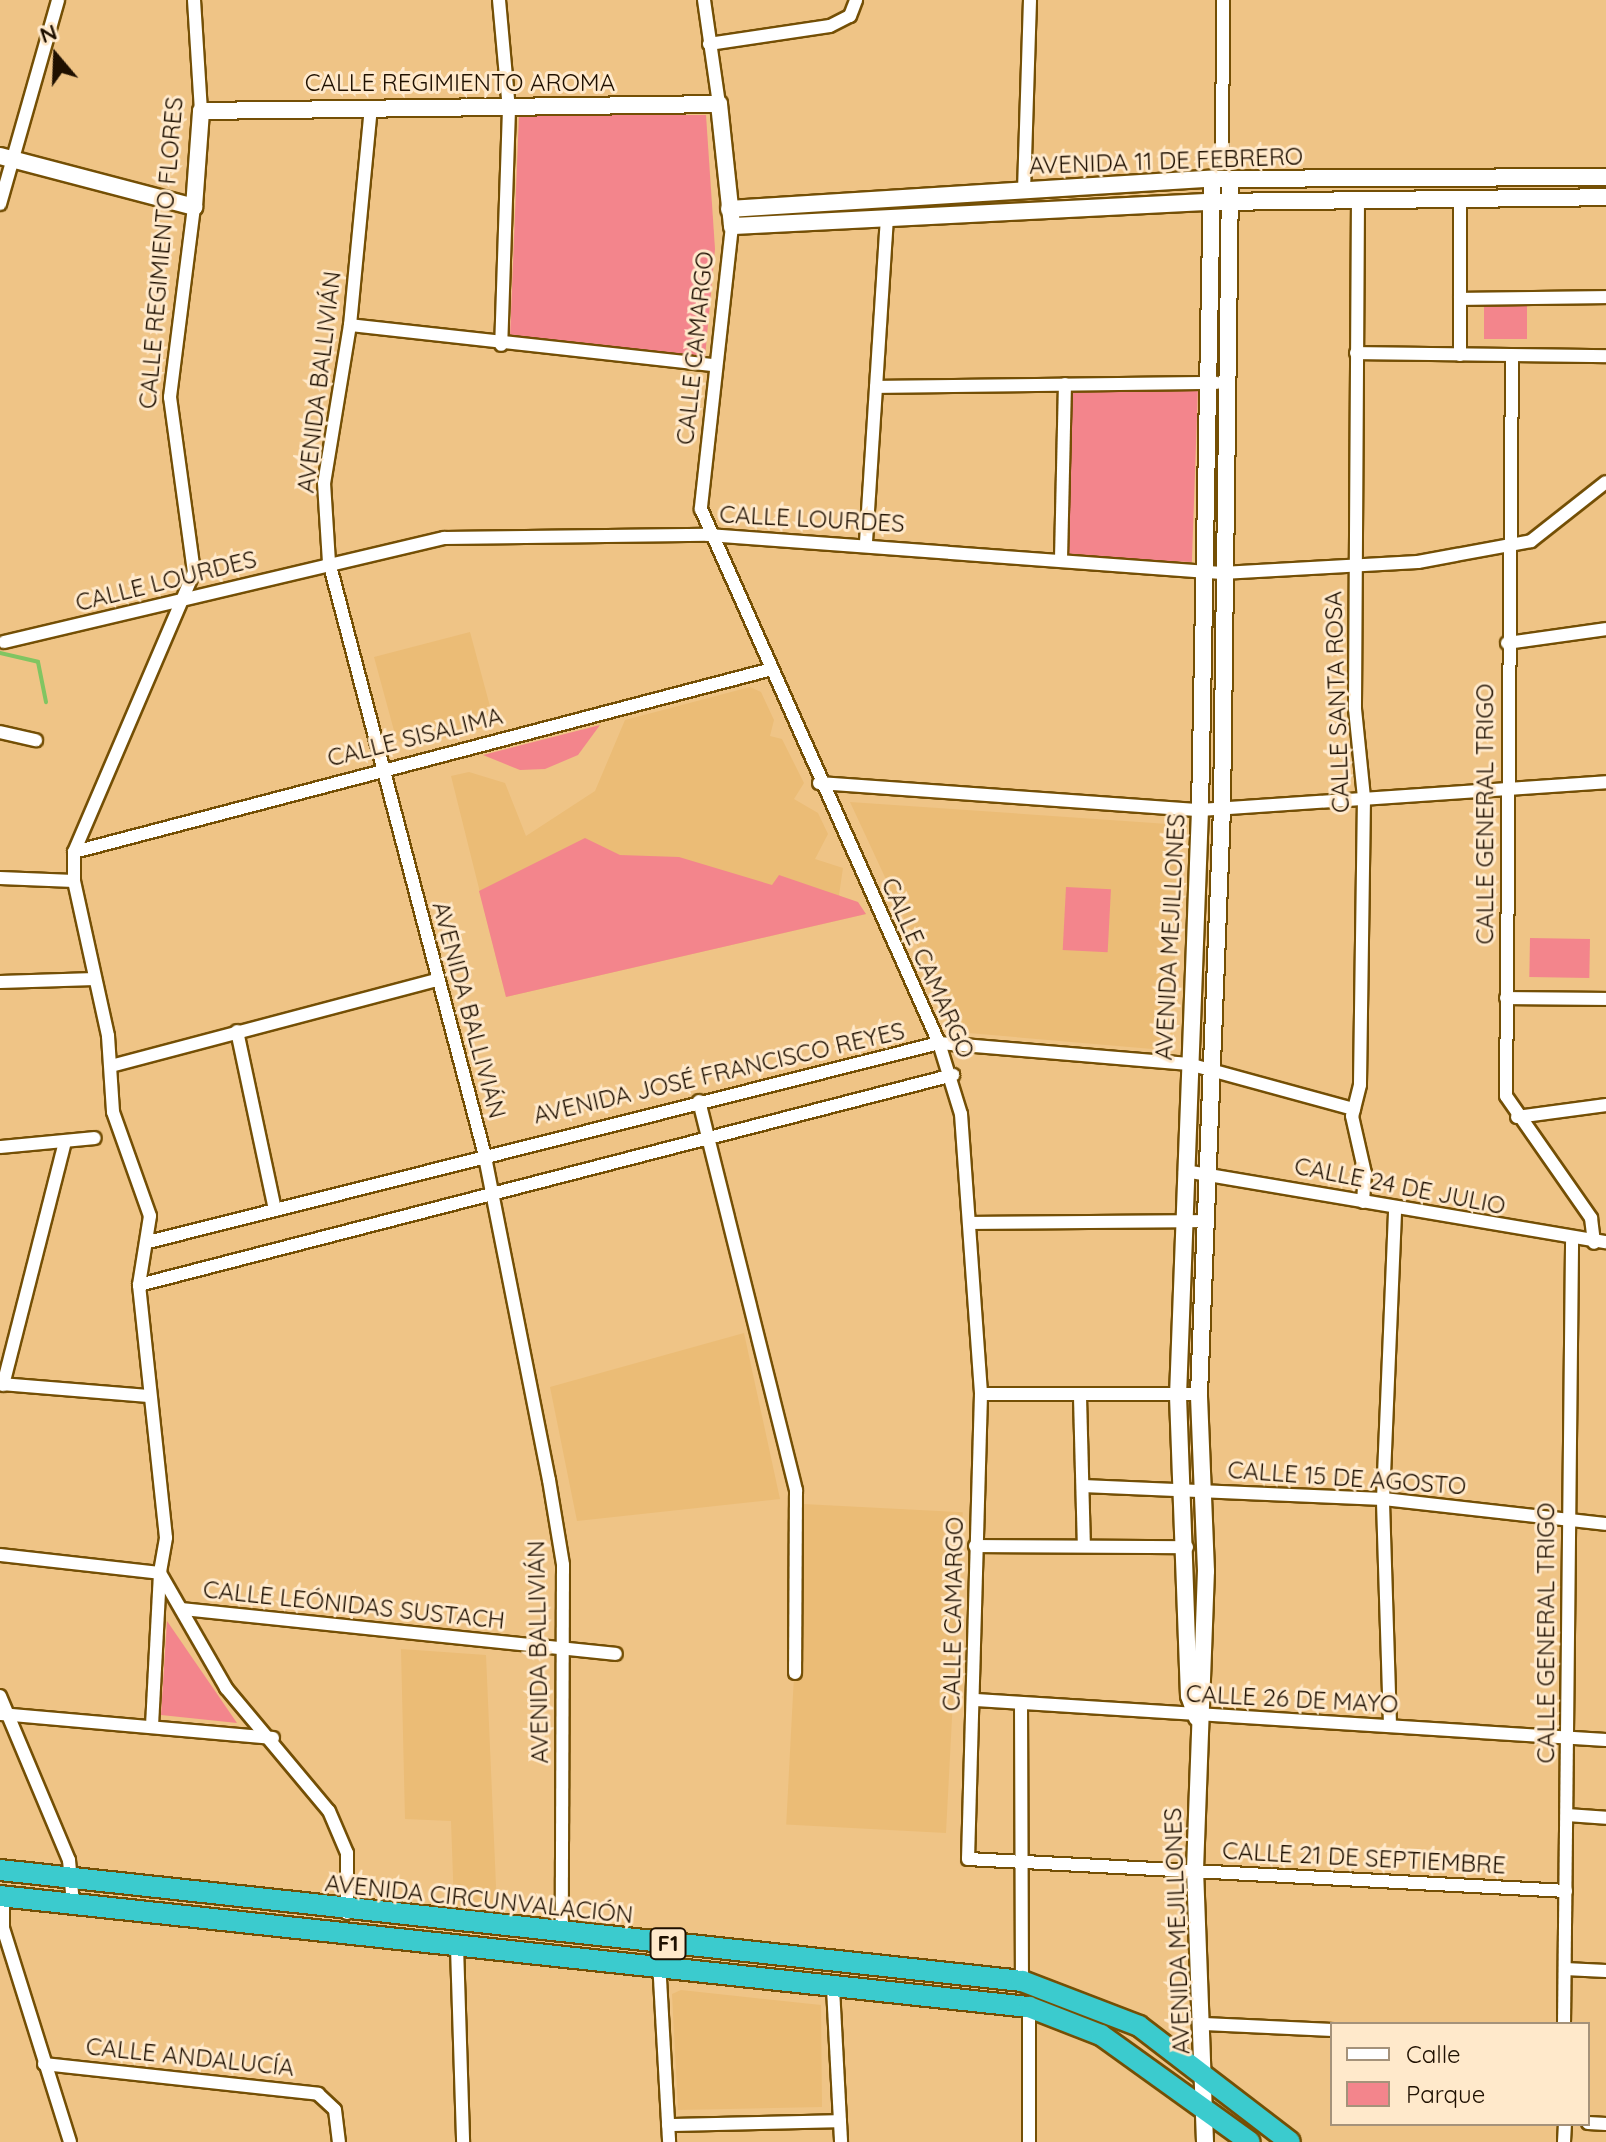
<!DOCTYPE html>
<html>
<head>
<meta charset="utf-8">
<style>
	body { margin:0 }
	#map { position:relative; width:1606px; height:2142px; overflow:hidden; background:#efc486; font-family:Quicksand,sans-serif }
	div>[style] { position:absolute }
	.built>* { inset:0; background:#ebbc76; transform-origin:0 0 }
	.green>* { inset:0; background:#f3858c; transform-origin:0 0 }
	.stream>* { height:4px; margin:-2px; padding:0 2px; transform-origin:2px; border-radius:2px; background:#81c562 }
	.roads { filter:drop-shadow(2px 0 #744f05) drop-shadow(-2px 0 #744f05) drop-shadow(0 2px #744f05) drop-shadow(0 -2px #744f05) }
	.minor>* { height:12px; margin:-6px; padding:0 6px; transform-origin:6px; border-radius:6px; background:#fff }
	.tertiary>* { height:16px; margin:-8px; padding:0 8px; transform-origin:8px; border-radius:8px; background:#fff }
	.trunk>* { height:20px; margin:-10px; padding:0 10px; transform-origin:10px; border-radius:10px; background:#3bcbce }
	span { translate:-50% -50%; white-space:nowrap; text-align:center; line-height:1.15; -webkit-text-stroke:6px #ffe9cb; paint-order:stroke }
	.shield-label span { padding:2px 6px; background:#ffe9cb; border:2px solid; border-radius:6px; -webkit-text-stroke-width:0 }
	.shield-label { font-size:22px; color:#1f1000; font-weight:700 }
	.street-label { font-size:24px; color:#1f1000 }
	.legend { position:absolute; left:1330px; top:2022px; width:260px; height:104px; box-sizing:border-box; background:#ffe9cb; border:2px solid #a5927a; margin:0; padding:10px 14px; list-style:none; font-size:24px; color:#1f1000 }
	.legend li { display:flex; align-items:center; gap:16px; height:40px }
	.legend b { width:40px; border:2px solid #a5927a }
	.north { position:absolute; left:16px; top:16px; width:80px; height:80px; -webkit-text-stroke:6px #ffe9cb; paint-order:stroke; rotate:341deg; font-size:22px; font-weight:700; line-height:32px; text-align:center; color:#1f1000 }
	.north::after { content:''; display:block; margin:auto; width:28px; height:36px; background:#1f1000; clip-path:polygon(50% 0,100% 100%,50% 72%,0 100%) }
</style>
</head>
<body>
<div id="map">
	<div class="built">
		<div style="clip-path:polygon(470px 632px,495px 725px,406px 748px,396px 738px,374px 657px)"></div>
		<div style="clip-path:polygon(750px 687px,761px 692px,774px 720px,770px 736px,782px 739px,804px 783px,794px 799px,818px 813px,828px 834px,815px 859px,843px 868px,839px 895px,866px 914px,506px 997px,451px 776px,469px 772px,505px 783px,526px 836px,595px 791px,625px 720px)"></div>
		<div style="clip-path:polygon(850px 802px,1168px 824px,1179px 831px,1172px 1044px,1164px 1050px,957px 1032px)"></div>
		<div style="clip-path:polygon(744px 1333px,780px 1499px,577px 1521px,550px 1387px)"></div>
		<div style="left:803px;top:1504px;width:160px;height:321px;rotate:3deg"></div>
		<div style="clip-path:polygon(401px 1649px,486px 1655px,497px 1909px,454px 1905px,451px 1821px,405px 1819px)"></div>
		<div style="clip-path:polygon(681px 1990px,821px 2005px,822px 2107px,678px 2110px,672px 1994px)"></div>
	</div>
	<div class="green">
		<div style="clip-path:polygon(519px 115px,706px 115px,715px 249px,705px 357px,510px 337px)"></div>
		<div style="left:1484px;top:306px;width:43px;height:33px"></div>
		<div style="left:1198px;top:387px;width:175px;height:126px;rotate:92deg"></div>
		<div style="clip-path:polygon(600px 725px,578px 755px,545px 769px,520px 770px,483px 755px)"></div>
		<div style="clip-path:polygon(585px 838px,620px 855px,679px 857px,772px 885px,779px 875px,858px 902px,866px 914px,506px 997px,479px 891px)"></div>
		<div style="left:1066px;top:887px;width:45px;height:63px;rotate:3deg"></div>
		<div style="left:1530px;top:938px;width:60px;height:39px;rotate:1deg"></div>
		<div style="clip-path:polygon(167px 1621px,237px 1723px,161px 1715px)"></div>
	</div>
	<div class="stream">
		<div style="left:0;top:653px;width:39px;rotate:13deg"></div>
		<div style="left:38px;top:662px;width:41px;rotate:78.7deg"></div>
	</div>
	<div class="roads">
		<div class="minor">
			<div style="left:194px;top:0;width:111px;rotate:86.4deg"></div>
			<div style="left:499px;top:0;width:109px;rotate:84.8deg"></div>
			<div style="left:509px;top:109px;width:236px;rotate:91.9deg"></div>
			<div style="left:704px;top:0;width:105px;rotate:81.8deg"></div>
			<div style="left:709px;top:44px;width:122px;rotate:-8.5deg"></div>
			<div style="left:830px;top:26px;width:22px;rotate:-27deg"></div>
			<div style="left:850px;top:16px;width:17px;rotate:-69deg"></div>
			<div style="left:371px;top:107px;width:219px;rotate:95.5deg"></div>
			<div style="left:350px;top:325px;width:160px;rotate:99.3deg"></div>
			<div style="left:324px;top:483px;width:79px;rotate:86.4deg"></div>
			<div style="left:329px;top:562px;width:610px;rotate:75.28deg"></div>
			<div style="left:484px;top:1152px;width:334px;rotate:78.8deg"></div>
			<div style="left:549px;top:1480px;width:86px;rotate:80.6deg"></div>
			<div style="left:563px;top:1565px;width:367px;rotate:90.2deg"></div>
			<div style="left:1222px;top:158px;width:158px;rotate:-89.6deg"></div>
			<div style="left:1024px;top:191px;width:191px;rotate:-88.2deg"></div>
			<div style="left:1358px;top:198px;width:511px;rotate:90.34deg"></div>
			<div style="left:1355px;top:709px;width:88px;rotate:84.2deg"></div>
			<div style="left:1364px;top:797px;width:288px;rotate:90.8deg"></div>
			<div style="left:1360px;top:1085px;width:32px;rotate:104deg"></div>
			<div style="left:1352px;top:1116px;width:58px;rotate:77.2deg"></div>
			<div style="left:1365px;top:1173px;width:29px;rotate:94deg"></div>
			<div style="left:0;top:204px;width:212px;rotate:-74.1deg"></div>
			<div style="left:194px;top:207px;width:192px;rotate:97.2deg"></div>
			<div style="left:170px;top:397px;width:177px;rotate:82.2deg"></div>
			<div style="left:194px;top:572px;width:305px;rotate:113.2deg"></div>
			<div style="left:74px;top:852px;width:29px;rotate:90deg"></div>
			<div style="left:74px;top:881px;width:159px;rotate:77.6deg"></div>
			<div style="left:108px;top:1036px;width:76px;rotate:86.2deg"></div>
			<div style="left:113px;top:1112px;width:110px;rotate:70.4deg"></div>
			<div style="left:150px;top:1216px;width:70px;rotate:99.1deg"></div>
			<div style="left:139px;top:1285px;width:254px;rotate:83.9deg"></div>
			<div style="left:166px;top:1538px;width:36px;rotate:100deg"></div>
			<div style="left:160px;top:1573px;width:133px;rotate:60.1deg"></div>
			<div style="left:226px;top:1688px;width:160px;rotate:50.1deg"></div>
			<div style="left:329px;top:1811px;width:46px;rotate:66.8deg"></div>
			<div style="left:347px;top:1853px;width:60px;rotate:90deg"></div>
			<div style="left:732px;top:226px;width:285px;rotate:96.3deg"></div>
			<div style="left:701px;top:509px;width:585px;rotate:65.98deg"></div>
			<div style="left:939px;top:1043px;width:74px;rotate:72.8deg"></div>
			<div style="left:961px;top:1114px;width:281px;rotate:85.9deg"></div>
			<div style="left:981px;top:1394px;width:465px;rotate:91.6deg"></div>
			<div style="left:968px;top:1859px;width:599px;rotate:3.06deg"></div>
			<div style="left:1460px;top:299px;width:146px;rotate:-0.8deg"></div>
			<div style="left:350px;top:325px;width:365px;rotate:6.3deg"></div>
			<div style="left:1356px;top:353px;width:250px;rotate:0.7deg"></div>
			<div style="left:1460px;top:355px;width:157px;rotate:-90deg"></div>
			<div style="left:1512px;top:356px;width:740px;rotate:90.46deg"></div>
			<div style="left:1506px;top:1096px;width:149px;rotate:55.1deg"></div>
			<div style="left:1591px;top:1218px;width:25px;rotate:83deg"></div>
			<div style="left:876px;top:387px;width:341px;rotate:-0.7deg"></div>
			<div style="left:866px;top:542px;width:322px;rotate:-86.3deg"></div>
			<div style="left:1061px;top:559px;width:175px;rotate:-88.7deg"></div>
			<div style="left:4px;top:642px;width:452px;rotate:-13.3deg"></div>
			<div style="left:444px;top:538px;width:264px;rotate:-0.7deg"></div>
			<div style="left:708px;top:535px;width:515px;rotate:4.23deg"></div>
			<div style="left:1222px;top:573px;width:196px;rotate:-3.2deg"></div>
			<div style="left:1418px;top:562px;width:115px;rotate:-10.5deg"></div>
			<div style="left:1531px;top:541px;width:95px;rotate:-38.2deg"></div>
			<div style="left:1507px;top:643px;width:100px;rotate:-8deg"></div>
			<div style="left:0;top:732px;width:37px;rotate:13deg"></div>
			<div style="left:819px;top:783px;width:382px;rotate:4.1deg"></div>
			<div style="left:1200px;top:810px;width:407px;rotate:-3.9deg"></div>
			<div style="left:74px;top:852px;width:717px;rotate:-14.69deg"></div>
			<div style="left:0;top:878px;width:74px;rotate:2.3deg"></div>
			<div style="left:0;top:982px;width:95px;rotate:-1.8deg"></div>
			<div style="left:1506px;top:998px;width:100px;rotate:0.6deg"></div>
			<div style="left:237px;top:1031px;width:183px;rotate:78deg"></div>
			<div style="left:111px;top:1066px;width:336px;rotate:-14.8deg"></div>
			<div style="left:699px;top:1101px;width:401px;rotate:76deg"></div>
			<div style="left:796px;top:1490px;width:183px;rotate:90.3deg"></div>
			<div style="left:1517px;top:1117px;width:90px;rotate:-7.7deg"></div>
			<div style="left:0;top:1147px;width:95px;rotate:-5.4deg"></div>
			<div style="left:1185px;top:1171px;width:427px;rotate:9.6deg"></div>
			<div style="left:971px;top:1223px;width:236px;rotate:-0.5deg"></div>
			<div style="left:148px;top:1242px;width:816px;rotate:-14.12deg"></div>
			<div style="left:939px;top:1043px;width:251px;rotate:4.8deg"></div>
			<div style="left:1189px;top:1064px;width:171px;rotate:15.3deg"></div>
			<div style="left:139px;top:1285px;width:841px;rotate:-14.47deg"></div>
			<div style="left:0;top:1384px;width:149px;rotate:4.6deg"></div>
			<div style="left:3px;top:1385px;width:248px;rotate:-75.7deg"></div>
			<div style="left:981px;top:1394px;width:218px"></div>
			<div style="left:1080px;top:1397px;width:149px;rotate:88.5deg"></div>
			<div style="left:1083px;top:1486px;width:300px;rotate:2.5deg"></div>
			<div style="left:1383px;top:1499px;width:224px;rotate:6.4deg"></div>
			<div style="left:975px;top:1546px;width:212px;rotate:0.3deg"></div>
			<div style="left:0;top:1555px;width:161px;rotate:6.4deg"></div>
			<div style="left:160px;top:1573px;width:154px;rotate:93deg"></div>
			<div style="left:182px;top:1609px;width:436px;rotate:5.9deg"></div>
			<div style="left:0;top:1696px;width:178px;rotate:67.2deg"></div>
			<div style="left:69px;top:1860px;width:44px;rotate:84.8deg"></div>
			<div style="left:976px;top:1700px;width:631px;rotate:3.63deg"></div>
			<div style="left:1021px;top:1703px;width:278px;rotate:89.8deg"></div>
			<div style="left:0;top:1714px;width:274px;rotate:5deg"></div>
			<div style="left:1390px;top:1725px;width:226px;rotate:-91.8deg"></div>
			<div style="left:1383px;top:1499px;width:291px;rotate:-87.6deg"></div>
			<div style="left:1567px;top:1815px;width:39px;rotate:4deg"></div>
			<div style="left:3px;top:1896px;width:32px;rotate:90deg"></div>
			<div style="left:3px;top:1928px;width:224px;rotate:72.6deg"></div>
			<div style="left:658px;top:1943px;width:199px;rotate:86.8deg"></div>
			<div style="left:457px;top:1947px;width:195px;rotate:88.2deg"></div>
			<div style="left:1565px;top:1969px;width:41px;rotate:2.8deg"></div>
			<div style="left:833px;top:1988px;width:154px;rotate:87deg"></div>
			<div style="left:1029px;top:2007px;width:135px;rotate:90deg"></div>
			<div style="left:1205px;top:2024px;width:127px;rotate:2.7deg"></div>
			<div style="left:1564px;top:2024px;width:782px;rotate:-89.41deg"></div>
			<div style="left:44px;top:2064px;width:276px;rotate:6.2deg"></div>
			<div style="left:318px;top:2094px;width:23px;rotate:43deg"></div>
			<div style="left:335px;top:2110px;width:32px;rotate:83deg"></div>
			<div style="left:1588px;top:2123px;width:18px;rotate:3deg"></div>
			<div style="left:668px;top:2125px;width:172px;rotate:-1.3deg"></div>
			<div style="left:1564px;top:2142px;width:18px;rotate:-87deg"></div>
		</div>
		<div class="tertiary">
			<div style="left:0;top:156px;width:201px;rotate:14.7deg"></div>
			<div style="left:194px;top:207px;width:96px;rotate:-85.8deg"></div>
			<div style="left:201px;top:111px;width:518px;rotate:-0.77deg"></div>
			<div style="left:719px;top:104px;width:123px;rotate:83.9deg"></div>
			<div style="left:732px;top:226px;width:481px;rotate:-2.9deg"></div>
			<div style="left:1212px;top:202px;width:394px;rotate:-0.7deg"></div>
			<div style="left:729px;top:209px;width:484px;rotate:-3.6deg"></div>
			<div style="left:1212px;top:179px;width:394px;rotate:-0.3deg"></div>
			<div style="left:1197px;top:1718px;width:23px;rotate:-110deg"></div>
			<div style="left:1189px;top:1696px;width:300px;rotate:-92.1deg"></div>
			<div style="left:1178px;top:1396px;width:586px;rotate:-87.85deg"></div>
			<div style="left:1200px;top:810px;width:631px;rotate:-88.91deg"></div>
			<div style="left:1205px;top:2142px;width:272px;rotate:-92.1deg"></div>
			<div style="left:1195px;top:1870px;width:299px;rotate:-87.9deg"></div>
			<div style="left:1206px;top:1571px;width:177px;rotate:-92.3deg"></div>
			<div style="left:1199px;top:1394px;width:585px;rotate:-87.75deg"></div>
			<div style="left:1222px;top:809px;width:630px;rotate:-89.27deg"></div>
		</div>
		<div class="trunk">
			<div style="left:0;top:1870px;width:1028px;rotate:6.2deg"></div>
			<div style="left:1022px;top:1981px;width:125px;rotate:21deg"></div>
			<div style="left:1139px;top:2026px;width:190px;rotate:37.5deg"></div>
			<div style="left:0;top:1896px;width:1035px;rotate:6.16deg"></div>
			<div style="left:1029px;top:2007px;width:77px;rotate:21.3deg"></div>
			<div style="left:1101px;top:2035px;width:183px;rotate:35.7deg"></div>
		</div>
	</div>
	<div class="shield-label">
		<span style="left:668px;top:1944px">F1</span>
	</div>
	<div class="street-label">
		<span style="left:460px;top:83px">CALLE REGIMIENTO AROMA</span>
		<span style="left:1166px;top:161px;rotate:-2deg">AVENIDA 11 DE FEBRERO</span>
		<span style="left:161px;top:253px;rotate:-85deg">CALLE REGIMIENTO FLORES</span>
		<span style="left:695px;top:348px;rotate:-84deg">CALLE CAMARGO</span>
		<span style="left:319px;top:382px;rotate:-83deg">AVENIDA BALLIVIÁN</span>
		<span style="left:812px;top:519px;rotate:3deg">CALLE LOURDES</span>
		<span style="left:166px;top:581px;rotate:-14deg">CALLE LOURDES</span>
		<span style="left:1337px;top:702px;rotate:-92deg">CALLE SANTA ROSA</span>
		<span style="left:415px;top:737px;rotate:-14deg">CALLE SISALIMA</span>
		<span style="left:1485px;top:814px;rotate:-90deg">CALLE GENERAL TRIGO</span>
		<span style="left:1170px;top:937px;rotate:-87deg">AVENIDA MEJILLONES</span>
		<span style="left:928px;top:968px;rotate:66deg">CALLE CAMARGO</span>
		<span style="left:469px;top:1010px;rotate:75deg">AVENIDA BALLIVIÁN</span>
		<span style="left:719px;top:1073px;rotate:-13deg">AVENIDA JOSÉ FRANCISCO REYES</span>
		<span style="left:1400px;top:1186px;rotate:11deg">CALLE 24 DE JULIO</span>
		<span style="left:1347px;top:1478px;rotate:4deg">CALLE 15 DE AGOSTO</span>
		<span style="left:354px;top:1605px;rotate:6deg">CALLE LEÓNIDAS SUSTACH</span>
		<span style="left:953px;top:1614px;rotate:-89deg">CALLE CAMARGO</span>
		<span style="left:1546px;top:1633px;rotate:-90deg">CALLE GENERAL TRIGO</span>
		<span style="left:538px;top:1652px;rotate:-91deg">AVENIDA BALLIVIÁN</span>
		<span style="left:1292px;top:1699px;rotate:3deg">CALLE 26 DE MAYO</span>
		<span style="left:1364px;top:1858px;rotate:3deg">CALLE 21 DE SEPTIEMBRE</span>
		<span style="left:479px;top:1899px;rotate:6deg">AVENIDA CIRCUNVALACIÓN</span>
		<span style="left:1177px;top:1931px;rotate:-92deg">AVENIDA MEJILLONES</span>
		<span style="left:190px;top:2057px;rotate:6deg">CALLE ANDALUCÍA</span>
	</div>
	<ul class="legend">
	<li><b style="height:10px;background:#fff"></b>Calle</li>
	<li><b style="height:22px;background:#f3858c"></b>Parque</li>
	</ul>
	<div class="north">N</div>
</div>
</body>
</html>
